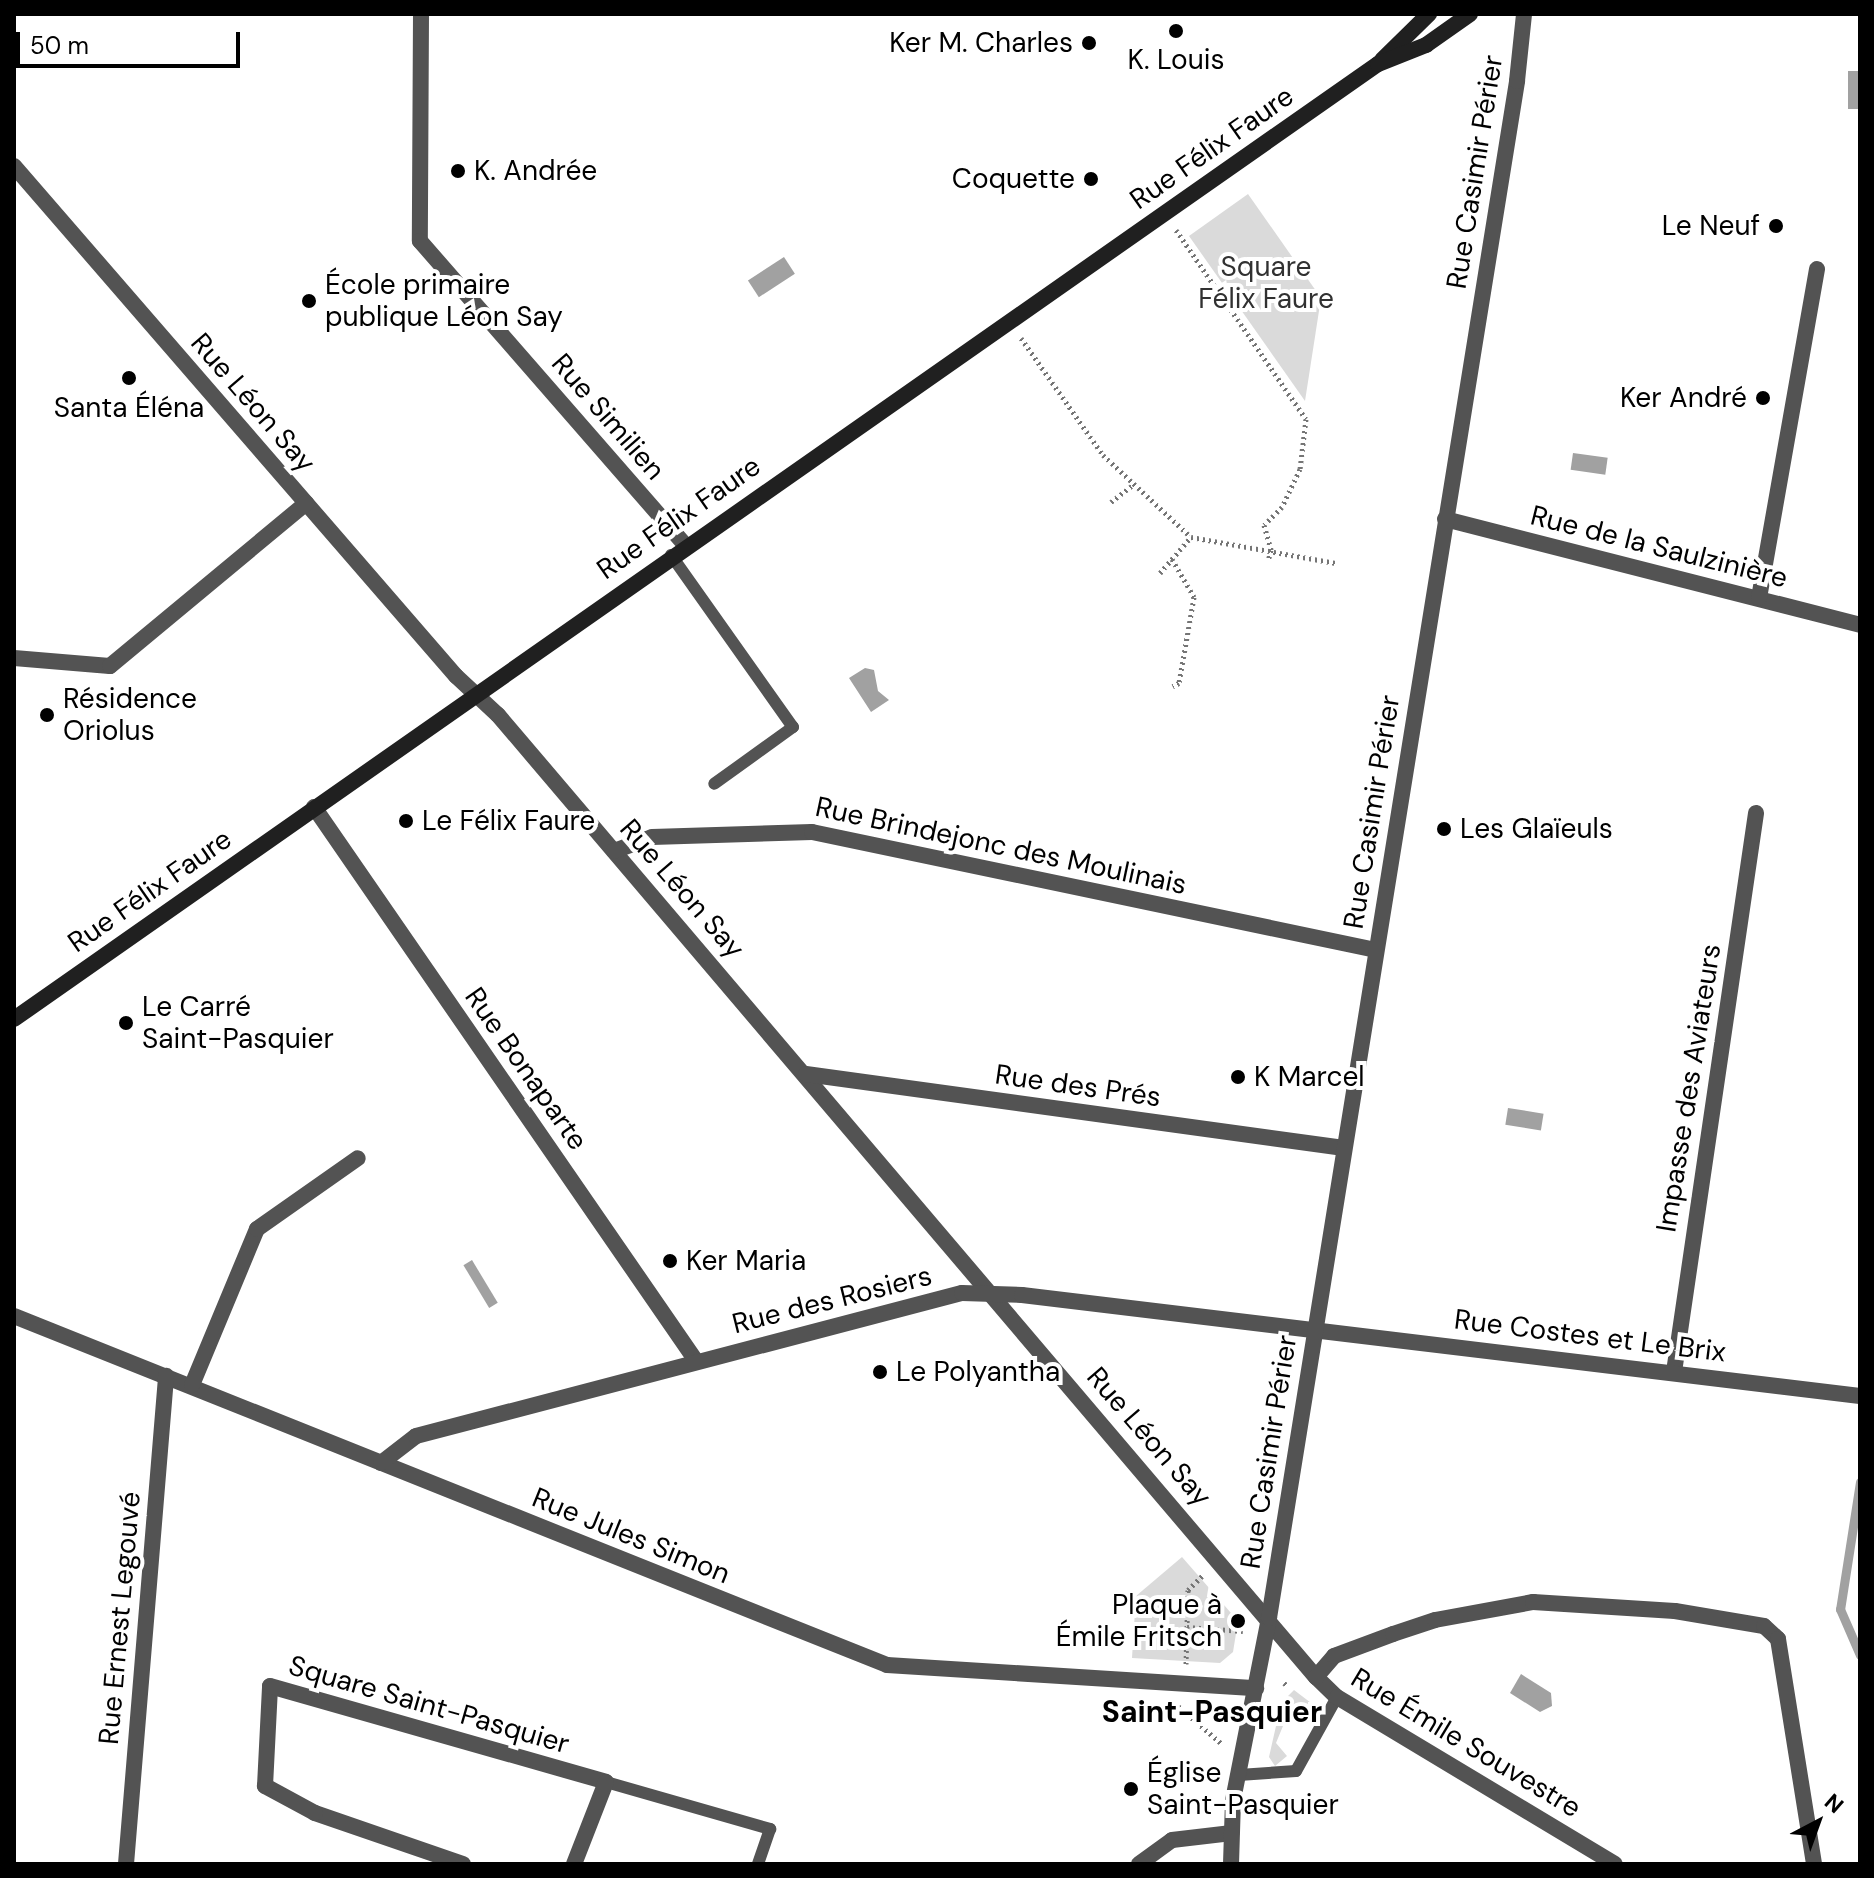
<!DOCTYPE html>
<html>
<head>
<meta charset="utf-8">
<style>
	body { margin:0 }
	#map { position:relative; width:1874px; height:1878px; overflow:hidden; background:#fff; font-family:"DM Sans",sans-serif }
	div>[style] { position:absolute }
	.green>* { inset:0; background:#dadada }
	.water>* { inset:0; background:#a1a1a1; transform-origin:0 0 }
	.stream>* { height:9px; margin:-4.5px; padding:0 4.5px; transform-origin:4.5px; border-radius:4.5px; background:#a1a1a1 }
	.path>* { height:5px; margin-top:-2.5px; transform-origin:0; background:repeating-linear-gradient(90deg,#757575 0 2px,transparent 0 6px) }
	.lane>* { height:12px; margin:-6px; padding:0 6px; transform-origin:6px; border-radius:6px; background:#535353 }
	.street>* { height:16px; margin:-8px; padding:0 8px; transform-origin:8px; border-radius:8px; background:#535353 }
	.secondary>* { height:16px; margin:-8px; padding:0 8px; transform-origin:8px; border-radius:8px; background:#202020 }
	.dots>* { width:22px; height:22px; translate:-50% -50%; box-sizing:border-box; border:4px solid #fff; border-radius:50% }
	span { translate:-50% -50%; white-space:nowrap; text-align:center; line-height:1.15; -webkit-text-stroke:8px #fff; paint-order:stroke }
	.poi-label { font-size:28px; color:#000 }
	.right { translate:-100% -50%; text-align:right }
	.left { translate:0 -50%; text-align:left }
	.street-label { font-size:28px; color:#000 }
	.park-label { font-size:28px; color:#313131 }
	.neighbourhood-label { font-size:30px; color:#000; font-weight:700 }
	.frame { position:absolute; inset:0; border:16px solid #000; pointer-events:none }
	.north { position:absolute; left:1778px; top:1782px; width:80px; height:80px; -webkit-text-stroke:6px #fff; paint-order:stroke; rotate:41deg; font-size:22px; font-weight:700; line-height:32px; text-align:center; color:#000 }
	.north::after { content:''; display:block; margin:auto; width:28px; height:36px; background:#000; clip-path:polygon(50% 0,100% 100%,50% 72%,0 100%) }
	.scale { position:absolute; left:16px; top:32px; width:224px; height:36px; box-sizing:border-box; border:4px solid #000; border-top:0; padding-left:10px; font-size:24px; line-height:28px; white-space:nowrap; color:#000; -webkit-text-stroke:6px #fff; paint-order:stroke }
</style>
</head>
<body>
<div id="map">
	<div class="green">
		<div style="clip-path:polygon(1248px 194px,1321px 298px,1305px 401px,1189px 236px)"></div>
		<div style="clip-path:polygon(1182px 1557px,1238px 1621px,1233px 1652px,1220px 1663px,1132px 1658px,1136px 1596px)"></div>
		<div style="clip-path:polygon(1294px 1690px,1315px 1706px,1313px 1710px,1292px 1704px,1276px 1743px,1287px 1756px,1275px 1766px,1269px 1757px,1276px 1726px,1285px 1699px)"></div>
	</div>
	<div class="water">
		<div style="left:1848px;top:71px;width:12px;height:38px"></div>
		<div style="left:784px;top:257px;width:20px;height:43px;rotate:57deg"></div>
		<div style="left:1573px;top:453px;width:35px;height:17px;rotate:8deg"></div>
		<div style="clip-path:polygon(865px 668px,874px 670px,878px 691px,889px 700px,871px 712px,849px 678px)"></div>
		<div style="left:1508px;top:1108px;width:36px;height:17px;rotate:9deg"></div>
		<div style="left:472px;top:1260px;width:50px;height:10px;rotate:59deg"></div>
		<div style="clip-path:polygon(1521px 1674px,1551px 1693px,1552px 1706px,1540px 1712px,1510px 1693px)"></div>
	</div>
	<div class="stream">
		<div style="left:1860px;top:1482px;width:129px;rotate:98.9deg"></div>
		<div style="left:1840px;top:1609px;width:50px;rotate:66.5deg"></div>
	</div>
	<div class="path">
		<div style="left:1176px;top:230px;width:229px;rotate:55.5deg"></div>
		<div style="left:1306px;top:419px;width:50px;rotate:96.8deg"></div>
		<div style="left:1300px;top:469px;width:42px;rotate:115.3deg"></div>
		<div style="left:1282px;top:507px;width:25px;rotate:135deg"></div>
		<div style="left:1264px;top:525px;width:26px;rotate:74deg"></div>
		<div style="left:1271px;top:550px;width:11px;rotate:105deg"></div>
		<div style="left:1021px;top:338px;width:143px;rotate:55deg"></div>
		<div style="left:1103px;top:455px;width:120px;rotate:43deg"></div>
		<div style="left:1191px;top:537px;width:147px;rotate:10.2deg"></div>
		<div style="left:1111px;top:502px;width:29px;rotate:-38deg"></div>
		<div style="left:1172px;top:559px;width:44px;rotate:59.9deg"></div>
		<div style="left:1194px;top:597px;width:87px;rotate:99.9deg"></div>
		<div style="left:1179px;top:683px;width:7px;rotate:153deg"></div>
		<div style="left:1160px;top:573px;width:48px;rotate:-49.3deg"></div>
		<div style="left:1187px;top:1627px;width:56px;rotate:4.1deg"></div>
		<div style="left:1186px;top:1664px;width:74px;rotate:-88.5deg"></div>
		<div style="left:1188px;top:1590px;width:20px;rotate:-45deg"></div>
		<div style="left:1284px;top:1683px;width:5px;rotate:37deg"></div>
		<div style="left:1178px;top:1706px;width:58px;rotate:40.8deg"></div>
	</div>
	<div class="lane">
		<div style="left:671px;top:555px;width:211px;rotate:54.7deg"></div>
		<div style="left:793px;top:727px;width:97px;rotate:144.2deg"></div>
		<div style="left:1239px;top:1775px;width:57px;rotate:-4deg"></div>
		<div style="left:1296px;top:1771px;width:85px;rotate:-61deg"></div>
		<div style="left:606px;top:1782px;width:171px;rotate:16deg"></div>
		<div style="left:770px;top:1829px;width:37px;rotate:109deg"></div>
	</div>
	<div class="street">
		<div style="left:421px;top:14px;width:227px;rotate:90.3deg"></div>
		<div style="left:420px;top:241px;width:403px;rotate:48.9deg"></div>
		<div style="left:14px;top:166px;width:675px;rotate:49.09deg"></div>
		<div style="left:456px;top:676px;width:57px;rotate:42.9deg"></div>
		<div style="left:498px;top:715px;width:1263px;rotate:49.63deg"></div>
		<div style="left:1316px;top:1677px;width:29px;rotate:44deg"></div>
		<div style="left:1337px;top:1697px;width:324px;rotate:31deg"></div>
		<div style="left:1445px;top:519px;width:428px;rotate:14.3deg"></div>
		<div style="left:1759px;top:598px;width:334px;rotate:-80deg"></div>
		<div style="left:14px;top:658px;width:96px;rotate:4.8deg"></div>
		<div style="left:110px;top:666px;width:255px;rotate:-39.7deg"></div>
		<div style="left:314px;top:807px;width:673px;rotate:55.41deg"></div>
		<div style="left:614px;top:851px;width:40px;rotate:-20.2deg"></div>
		<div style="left:652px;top:837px;width:160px;rotate:-1.8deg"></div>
		<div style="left:812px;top:832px;width:576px;rotate:11.82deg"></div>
		<div style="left:806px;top:1074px;width:543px;rotate:7.83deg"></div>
		<div style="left:14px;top:1316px;width:940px;rotate:21.79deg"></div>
		<div style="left:887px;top:1665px;width:370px;rotate:3.6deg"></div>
		<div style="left:1674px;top:1372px;width:565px;rotate:-81.65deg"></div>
		<div style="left:192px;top:1385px;width:169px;rotate:-67.4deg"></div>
		<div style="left:257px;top:1229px;width:123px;rotate:-35.1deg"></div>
		<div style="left:381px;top:1463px;width:44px;rotate:-37.6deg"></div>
		<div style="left:416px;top:1436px;width:564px;rotate:-14.68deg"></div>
		<div style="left:962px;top:1293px;width:60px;rotate:1.9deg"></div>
		<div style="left:1022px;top:1295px;width:844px;rotate:6.87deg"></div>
		<div style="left:1316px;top:1677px;width:28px;rotate:-49deg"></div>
		<div style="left:1334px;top:1656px;width:63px;rotate:-20.4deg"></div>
		<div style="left:1393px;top:1634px;width:44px;rotate:-18.4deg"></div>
		<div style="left:1435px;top:1620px;width:100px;rotate:-10.4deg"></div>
		<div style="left:1533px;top:1602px;width:142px;rotate:3.6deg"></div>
		<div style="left:1675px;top:1611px;width:90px;rotate:9.6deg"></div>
		<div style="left:1764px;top:1626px;width:19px;rotate:43deg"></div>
		<div style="left:1778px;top:1639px;width:228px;rotate:80.9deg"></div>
		<div style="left:126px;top:1864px;width:490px;rotate:-85.3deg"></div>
		<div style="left:463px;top:1864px;width:157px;rotate:-161deg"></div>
		<div style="left:315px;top:1813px;width:57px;rotate:-151.6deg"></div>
		<div style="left:265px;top:1786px;width:100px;rotate:-87.1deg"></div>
		<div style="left:270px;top:1686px;width:349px;rotate:15.9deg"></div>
		<div style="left:606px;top:1782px;width:88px;rotate:111.3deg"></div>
		<div style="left:1139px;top:1864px;width:41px;rotate:-36deg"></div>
		<div style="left:1172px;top:1840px;width:60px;rotate:-6.7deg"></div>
		<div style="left:1231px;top:1864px;width:64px;rotate:-88.2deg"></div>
		<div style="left:1233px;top:1800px;width:186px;rotate:-78.8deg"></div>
		<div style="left:1269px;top:1618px;width:1557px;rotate:-80.83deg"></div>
		<div style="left:1517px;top:81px;width:67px;rotate:-84deg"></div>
	</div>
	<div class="secondary">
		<div style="left:1382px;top:60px;width:66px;rotate:-44.4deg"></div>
		<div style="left:14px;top:1019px;width:1665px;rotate:-35deg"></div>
		<div style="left:1378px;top:64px;width:52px;rotate:-21.6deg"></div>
		<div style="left:1426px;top:45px;width:54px;rotate:-35.2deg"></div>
	</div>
	<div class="dots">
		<div style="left:1176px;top:31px;background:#000"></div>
		<div style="left:1089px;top:43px;background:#000"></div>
		<div style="left:458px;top:171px;background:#000"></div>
		<div style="left:1091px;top:179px;background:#000"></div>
		<div style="left:1776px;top:226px;background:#000"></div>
		<div style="left:309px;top:301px;background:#000"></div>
		<div style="left:129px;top:378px;background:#000"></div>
		<div style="left:1763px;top:398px;background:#000"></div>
		<div style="left:47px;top:715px;background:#000"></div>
		<div style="left:406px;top:821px;background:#000"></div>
		<div style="left:1444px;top:829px;background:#000"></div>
		<div style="left:126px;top:1023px;background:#000"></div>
		<div style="left:1238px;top:1077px;background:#000"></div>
		<div style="left:670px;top:1261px;background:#000"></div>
		<div style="left:880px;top:1372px;background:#000"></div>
		<div style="left:1238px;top:1621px;background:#000"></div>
		<div style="left:1131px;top:1789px;background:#000"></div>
	</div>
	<div class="poi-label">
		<span class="right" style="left:1073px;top:43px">Ker M. Charles</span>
		<span style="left:1176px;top:60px">K. Louis</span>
		<span class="left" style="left:474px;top:171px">K. Andrée</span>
		<span class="right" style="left:1075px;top:179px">Coquette</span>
		<span class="right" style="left:1760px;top:226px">Le Neuf</span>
		<span class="left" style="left:325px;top:301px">École primaire<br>publique Léon Say</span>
		<span class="right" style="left:1747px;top:398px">Ker André</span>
		<span style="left:129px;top:408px">Santa Éléna</span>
		<span class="left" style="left:63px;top:715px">Résidence<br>Oriolus</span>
		<span class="left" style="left:422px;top:821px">Le Félix Faure</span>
		<span class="left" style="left:1460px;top:829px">Les Glaïeuls</span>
		<span class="left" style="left:142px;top:1023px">Le Carré<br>Saint-Pasquier</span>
		<span class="left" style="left:1254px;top:1077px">K Marcel</span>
		<span class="left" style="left:686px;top:1261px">Ker Maria</span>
		<span class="left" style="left:896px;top:1372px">Le Polyantha</span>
		<span class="right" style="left:1222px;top:1621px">Plaque à<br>Émile Fritsch</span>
		<span class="left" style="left:1147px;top:1789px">Église<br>Saint-Pasquier</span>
	</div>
	<div class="street-label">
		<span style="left:1212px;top:148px;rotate:-35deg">Rue Félix Faure</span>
		<span style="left:1475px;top:172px;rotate:-81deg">Rue Casimir Périer</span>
		<span style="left:253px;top:403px;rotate:49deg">Rue Léon Say</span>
		<span style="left:608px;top:417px;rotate:49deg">Rue Similien</span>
		<span style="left:679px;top:518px;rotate:-35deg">Rue Félix Faure</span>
		<span style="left:1659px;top:547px;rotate:14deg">Rue de la Saulzinière</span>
		<span style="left:1372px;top:812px;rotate:-81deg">Rue Casimir Périer</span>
		<span style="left:1001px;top:846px;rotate:12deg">Rue Brindejonc des Moulinais</span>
		<span style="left:682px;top:889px;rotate:49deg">Rue Léon Say</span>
		<span style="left:150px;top:891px;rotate:-35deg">Rue Félix Faure</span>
		<span style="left:526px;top:1069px;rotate:55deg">Rue Bonaparte</span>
		<span style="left:1078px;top:1086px;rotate:8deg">Rue des Prés</span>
		<span style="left:1689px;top:1088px;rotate:-81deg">Impasse des Aviateurs</span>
		<span style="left:832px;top:1300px;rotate:-14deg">Rue des Rosiers</span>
		<span style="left:1590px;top:1336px;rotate:7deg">Rue Costes et Le Brix</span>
		<span style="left:1149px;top:1437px;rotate:49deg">Rue Léon Say</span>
		<span style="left:1269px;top:1452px;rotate:-81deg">Rue Casimir Périer</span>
		<span style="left:631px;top:1536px;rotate:22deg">Rue Jules Simon</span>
		<span style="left:120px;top:1618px;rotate:-85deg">Rue Ernest Legouvé</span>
		<span style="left:429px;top:1705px;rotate:16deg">Square Saint-Pasquier</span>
		<span style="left:1466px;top:1743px;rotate:31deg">Rue Émile Souvestre</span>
	</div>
	<div class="park-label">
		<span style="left:1266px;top:283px">Square<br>Félix Faure</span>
	</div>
	<div class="neighbourhood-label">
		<span style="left:1212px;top:1712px">Saint-Pasquier</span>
	</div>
	<div class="frame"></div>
	<div class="north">N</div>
	<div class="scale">50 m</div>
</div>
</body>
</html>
